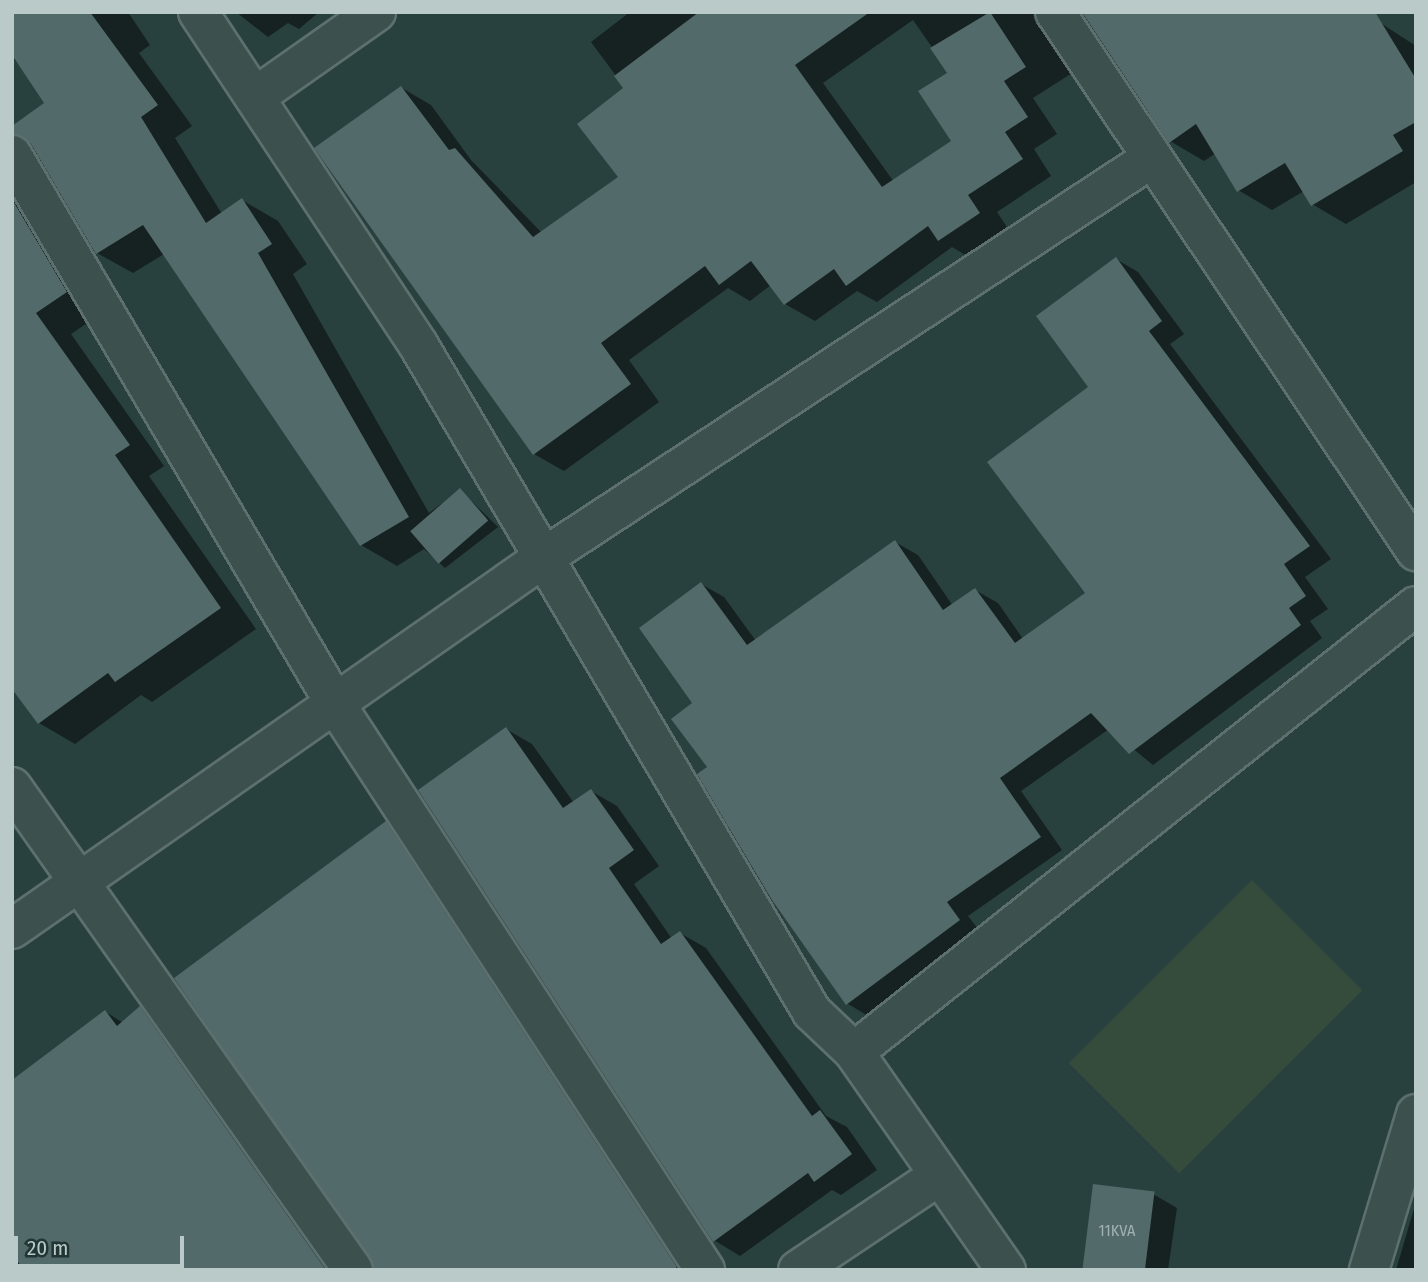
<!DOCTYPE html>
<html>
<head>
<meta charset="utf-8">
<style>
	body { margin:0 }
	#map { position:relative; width:1428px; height:1282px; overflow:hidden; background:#28403e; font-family:"Fira Sans Condensed",sans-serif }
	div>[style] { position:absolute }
	.green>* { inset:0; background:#354c3c; transform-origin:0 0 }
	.shadow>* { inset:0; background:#0007 }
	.building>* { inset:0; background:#526a69; transform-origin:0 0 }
	.roads { filter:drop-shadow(2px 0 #5d706f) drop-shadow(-2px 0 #5d706f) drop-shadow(0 2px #5d706f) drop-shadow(0 -2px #5d706f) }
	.minor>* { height:38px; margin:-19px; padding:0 19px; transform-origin:19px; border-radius:19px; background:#3c504e }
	span { translate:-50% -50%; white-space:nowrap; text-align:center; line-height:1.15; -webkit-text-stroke:5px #213534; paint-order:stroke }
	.number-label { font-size:16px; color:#9fb2b1 }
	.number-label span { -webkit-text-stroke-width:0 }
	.frame { position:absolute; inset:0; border:14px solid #b9cac9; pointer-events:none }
	.scale { position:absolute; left:14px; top:1236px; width:170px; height:32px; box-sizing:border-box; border:4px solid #b9cac9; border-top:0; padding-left:9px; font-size:21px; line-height:24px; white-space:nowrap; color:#b9cac9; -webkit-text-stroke:5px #213534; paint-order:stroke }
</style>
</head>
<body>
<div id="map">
	<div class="green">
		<div style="left:1252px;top:880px;width:156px;height:259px;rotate:45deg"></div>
	</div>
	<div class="shadow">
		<div style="clip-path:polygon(12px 12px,128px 12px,150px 45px,139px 53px,192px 126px,175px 138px,222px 214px,242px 200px,278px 221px,307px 264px,293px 274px,429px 513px,460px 490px,498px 527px,445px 568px,424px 549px,397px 566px,361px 545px,164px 254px,133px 273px,97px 253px,38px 156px,28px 166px,102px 313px,71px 334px,164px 466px,149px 476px,256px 629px,152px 702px,141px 695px,75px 744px,39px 723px,12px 685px,12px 128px,47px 103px,12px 56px)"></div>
		<div style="clip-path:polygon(236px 12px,319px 12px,299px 29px,288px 23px,268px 37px)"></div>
		<div style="clip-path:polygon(evenodd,630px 12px,1036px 12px,1080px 68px,1033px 98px,1057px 134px,1034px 149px,1051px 176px,997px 212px,1009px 230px,969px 257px,952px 247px,877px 302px,857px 291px,815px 321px,785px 304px,771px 285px,750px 301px,728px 288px,629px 360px,659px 402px,564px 471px,534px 454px,402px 88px,431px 105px,471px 160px,542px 233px,621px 177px,625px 88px,591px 42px,630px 12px,913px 20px,950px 73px,953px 142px,894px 182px,823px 83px,913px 20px)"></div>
		<div style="clip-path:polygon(1084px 12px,1379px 22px,1416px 46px,1416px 182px,1346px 224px,1312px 204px,1304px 191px,1272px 210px,1238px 190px,1216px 153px,1204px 161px,1170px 141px)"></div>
		<div style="clip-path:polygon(1116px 259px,1138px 272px,1184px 334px,1170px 344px,1331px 559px,1305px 577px,1328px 609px,1310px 621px,1322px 638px,1153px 765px,1109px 729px,1021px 791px,1062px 850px,968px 916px,981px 933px,870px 1017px,848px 1004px,773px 899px,710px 768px,695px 703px,701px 584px,724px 597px,756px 641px,895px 542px,918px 555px,953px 606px,975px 590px,998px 603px,1023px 639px,1087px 593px,1090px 387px)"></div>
		<div style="clip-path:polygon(506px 729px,532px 744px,574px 803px,591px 791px,617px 806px,659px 866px,634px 884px,672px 939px,680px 933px,706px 948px,826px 1116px,847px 1127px,877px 1170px,841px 1195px,832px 1190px,740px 1256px,714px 1240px)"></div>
		<div style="clip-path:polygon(386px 823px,417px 841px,697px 1270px,374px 1270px)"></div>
		<div style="clip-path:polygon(140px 1008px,171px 1026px,343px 1270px,12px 1270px,12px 1082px,106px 1012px,123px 1023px)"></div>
		<div style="clip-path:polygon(1153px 1194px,1177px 1208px,1168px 1270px,1082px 1270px)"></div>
		<div style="clip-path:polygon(1416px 1202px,1416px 1270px,1396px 1270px)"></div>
	</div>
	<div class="building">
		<div style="clip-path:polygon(12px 12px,90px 12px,158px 105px,141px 117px,206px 223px,242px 198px,272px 244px,258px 253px,409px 517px,360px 546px,143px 225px,96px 254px,31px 144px,12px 133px,12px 126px,44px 103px,12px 55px)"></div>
		<div style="clip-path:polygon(699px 12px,870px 12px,795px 65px,882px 187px,951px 141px,918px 91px,947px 73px,930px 48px,990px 12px,1026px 67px,1004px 81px,1028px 117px,1005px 132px,1023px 159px,968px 195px,980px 213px,938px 241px,928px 226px,846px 286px,834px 269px,784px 305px,751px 261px,719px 285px,705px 266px,601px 343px,631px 384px,533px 455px,314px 148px,401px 86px,449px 150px,455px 148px,533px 237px,618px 177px,577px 124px,623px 88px,614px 76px)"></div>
		<div style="clip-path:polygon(1082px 12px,1375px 12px,1416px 79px,1416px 122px,1393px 135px,1403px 151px,1311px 206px,1285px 163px,1237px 192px,1196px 124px,1169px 143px)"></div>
		<div style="clip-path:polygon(12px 199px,67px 292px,36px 313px,130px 445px,115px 455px,221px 608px,115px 682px,108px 673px,38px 724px,12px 689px)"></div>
		<div style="clip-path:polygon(1116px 257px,1162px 321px,1149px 331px,1310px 546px,1284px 564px,1306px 596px,1289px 608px,1301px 625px,1129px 754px,1091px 713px,1000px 778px,1041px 837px,947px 902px,960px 920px,846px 1005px,772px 900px,697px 774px,707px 767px,671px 719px,692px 703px,639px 628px,701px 582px,747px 645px,895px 540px,943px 610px,975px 588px,1015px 643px,1085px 593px,987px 462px,1088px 387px,1036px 316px)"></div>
		<div style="left:460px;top:488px;width:43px;height:66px;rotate:49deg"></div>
		<div style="clip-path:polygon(506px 727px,563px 808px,591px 789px,634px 850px,609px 868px,661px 944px,680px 931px,812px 1116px,820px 1110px,852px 1154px,814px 1182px,808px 1173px,713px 1242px,418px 790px)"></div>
		<div style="clip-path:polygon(386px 821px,677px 1267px,673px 1270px,375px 1270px,174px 978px)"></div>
		<div style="clip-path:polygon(140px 1006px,326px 1270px,24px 1270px,12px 1254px,12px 1080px,105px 1010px,117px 1026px)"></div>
		<div style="left:1093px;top:1184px;width:62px;height:87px;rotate:7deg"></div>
	</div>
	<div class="roads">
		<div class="minor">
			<div style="left:198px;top:12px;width:400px;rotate:56.5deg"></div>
			<div style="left:419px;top:346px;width:773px;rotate:59.46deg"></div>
			<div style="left:812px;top:1012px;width:58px;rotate:43.6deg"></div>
			<div style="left:1055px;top:12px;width:649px;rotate:56.19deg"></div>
			<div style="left:255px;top:97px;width:148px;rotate:-35.1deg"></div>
			<div style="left:12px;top:155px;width:638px;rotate:59.5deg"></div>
			<div style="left:336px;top:705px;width:675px;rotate:56.85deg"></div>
			<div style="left:12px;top:787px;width:591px;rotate:54.78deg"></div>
			<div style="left:12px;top:929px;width:648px;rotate:-34.94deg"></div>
			<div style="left:543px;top:558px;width:725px;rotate:-33.3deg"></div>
			<div style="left:798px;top:1270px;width:167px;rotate:-33.8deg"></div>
			<div style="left:1006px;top:1270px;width:266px;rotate:-124.9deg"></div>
			<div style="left:854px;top:1052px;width:717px;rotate:-38.44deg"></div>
			<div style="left:1369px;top:1270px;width:163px;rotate:-73.2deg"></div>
		</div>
	</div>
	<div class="number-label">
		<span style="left:1117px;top:1231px">11KVA</span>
	</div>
	<div class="frame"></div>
	<div class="scale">20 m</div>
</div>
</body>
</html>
